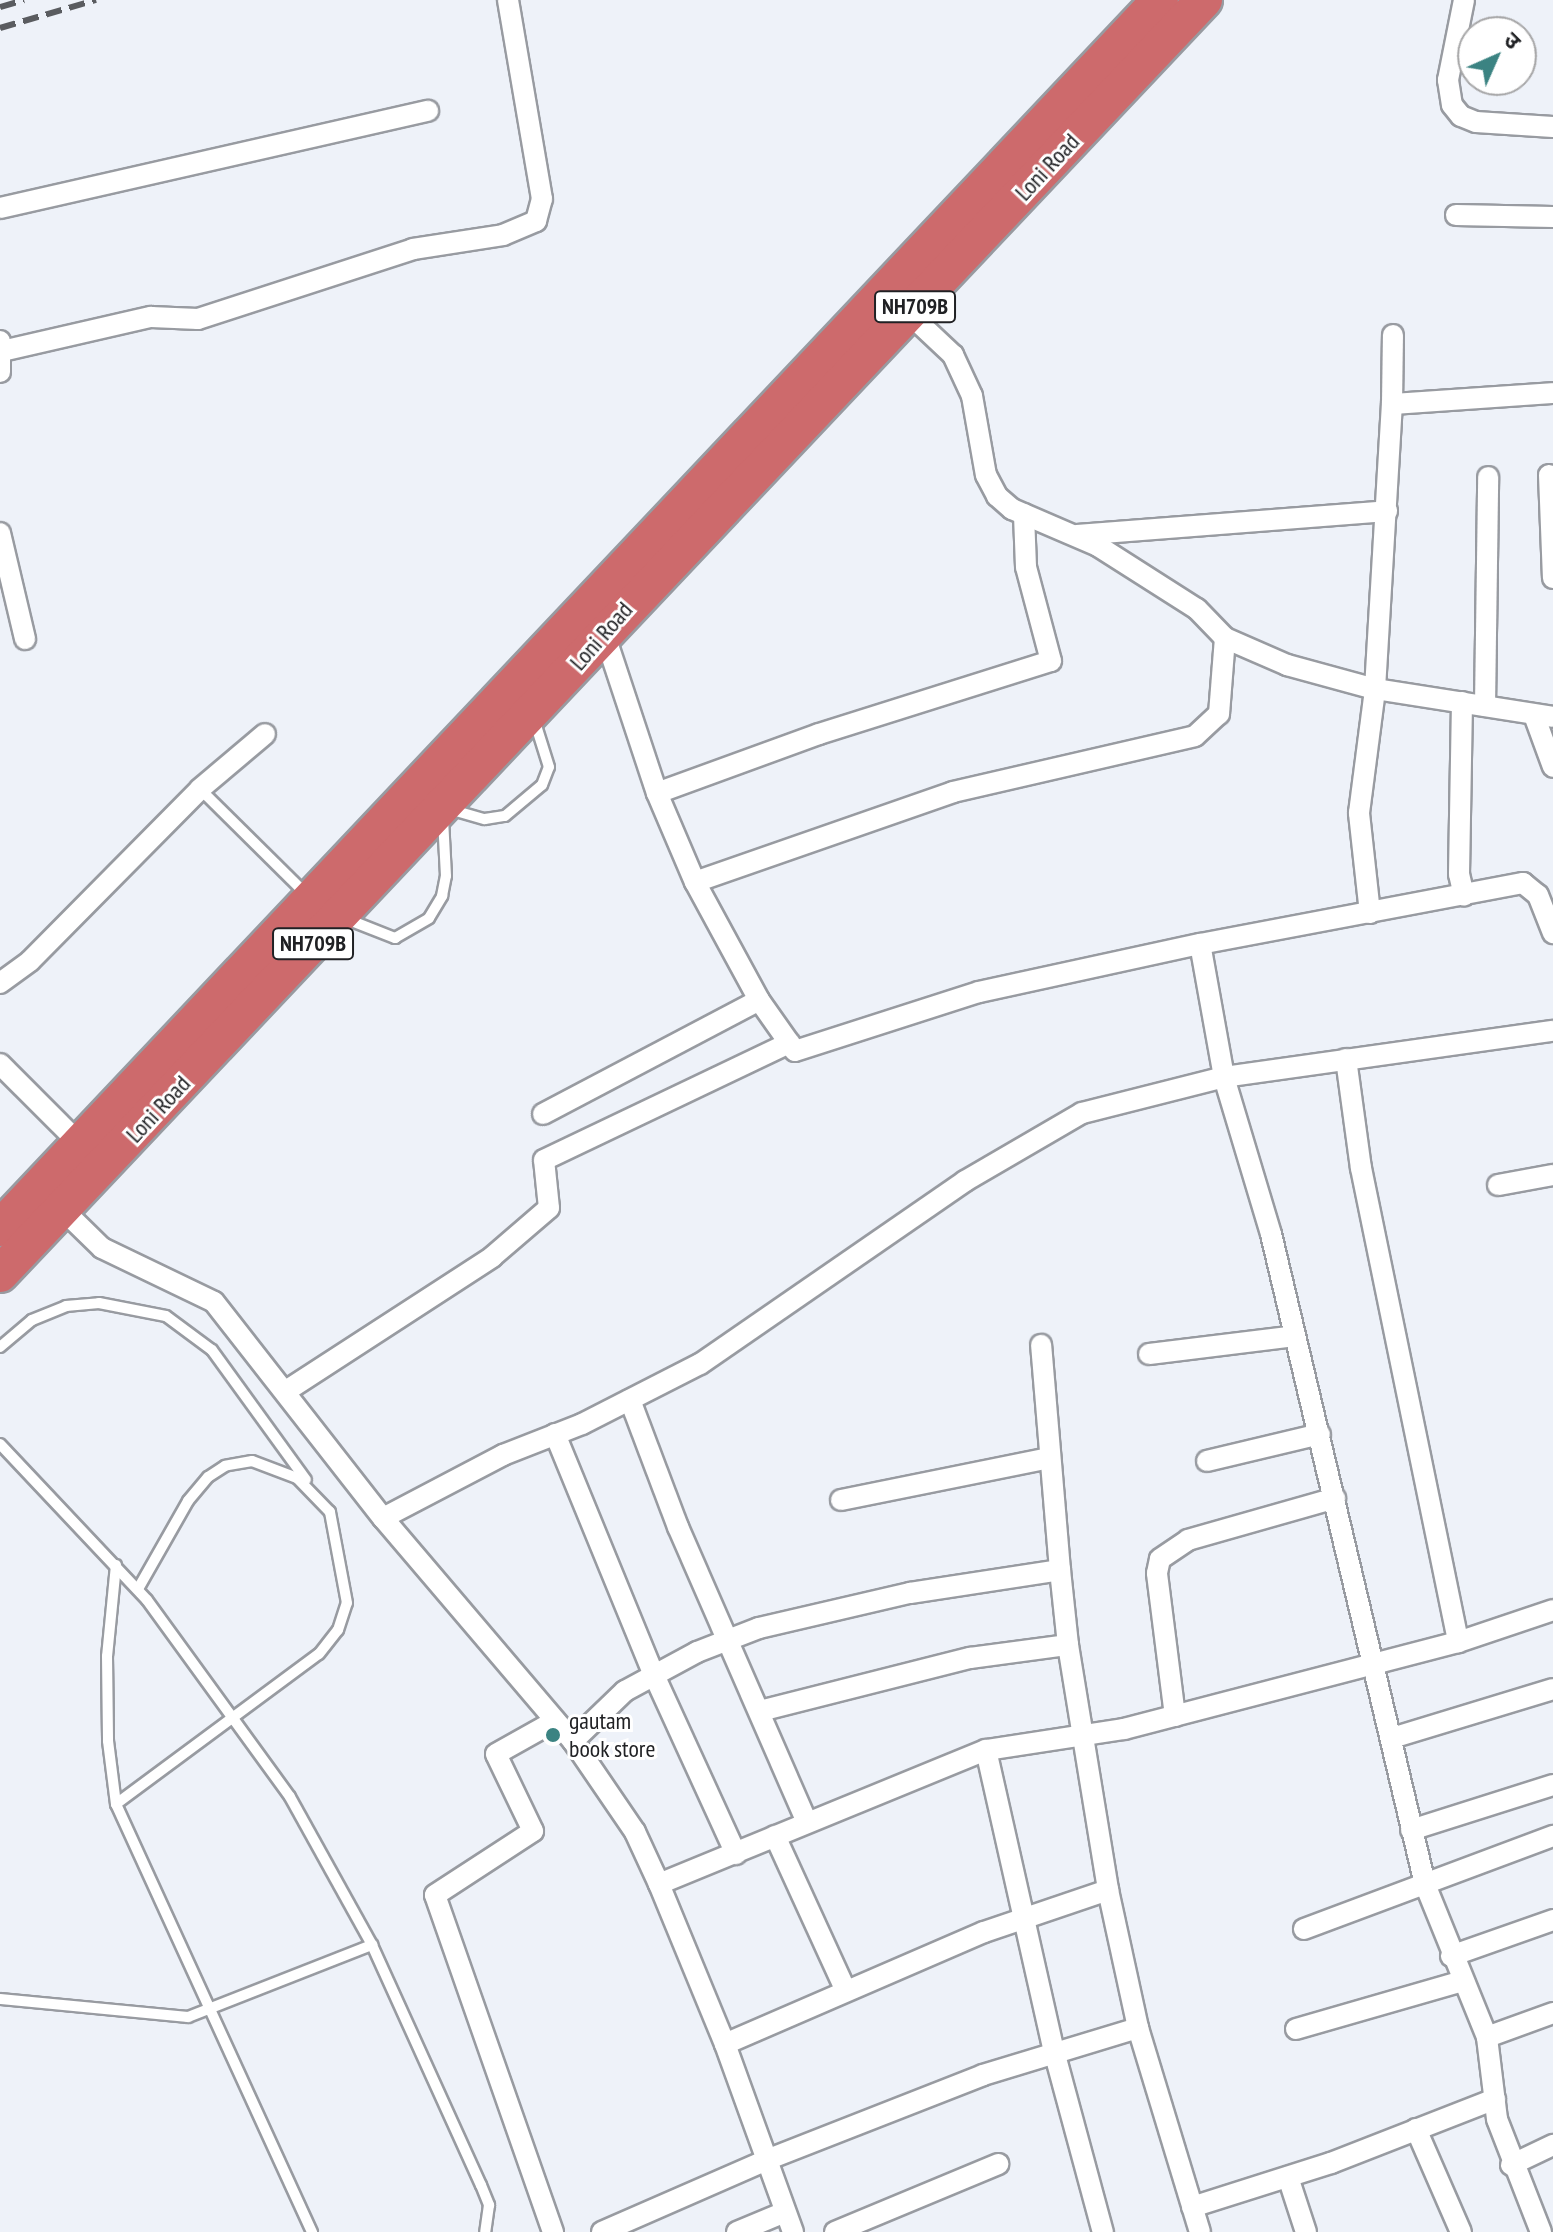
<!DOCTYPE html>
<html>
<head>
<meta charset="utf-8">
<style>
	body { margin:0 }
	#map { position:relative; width:1553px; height:2232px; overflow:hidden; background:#eef2f9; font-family:"PT Sans Narrow","Noto Sans Devanagari",sans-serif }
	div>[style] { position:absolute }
	.roads { filter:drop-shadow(2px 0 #989ba1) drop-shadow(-2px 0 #989ba1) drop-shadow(0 2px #989ba1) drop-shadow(0 -2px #989ba1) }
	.lane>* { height:10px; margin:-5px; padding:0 5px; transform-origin:5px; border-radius:5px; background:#fff }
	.street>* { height:20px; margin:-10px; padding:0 10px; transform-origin:10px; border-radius:10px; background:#fff }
	.highway>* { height:36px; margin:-18px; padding:0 18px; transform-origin:18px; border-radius:18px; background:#cd6a6c }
	.rail>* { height:6px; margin-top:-3px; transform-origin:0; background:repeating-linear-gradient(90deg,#5a5c60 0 16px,transparent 0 24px) }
	.dots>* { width:22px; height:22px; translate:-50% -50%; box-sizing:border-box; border:4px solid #fff; border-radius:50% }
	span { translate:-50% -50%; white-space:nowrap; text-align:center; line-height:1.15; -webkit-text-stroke:6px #fff; paint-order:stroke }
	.shield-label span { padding:2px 6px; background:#fff; border:2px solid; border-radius:6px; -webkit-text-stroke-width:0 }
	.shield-label { font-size:22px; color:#202124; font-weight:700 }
	.street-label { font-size:24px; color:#202124 }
	.poi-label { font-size:24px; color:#202124 }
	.left { translate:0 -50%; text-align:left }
	.north { position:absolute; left:1457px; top:16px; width:80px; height:80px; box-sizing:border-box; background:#fff; border:2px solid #a6a6a7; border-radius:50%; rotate:45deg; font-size:22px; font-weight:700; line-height:32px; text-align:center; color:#202124 }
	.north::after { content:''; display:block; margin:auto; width:28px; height:36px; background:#3b8382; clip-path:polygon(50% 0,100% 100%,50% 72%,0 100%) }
</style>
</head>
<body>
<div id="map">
	<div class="roads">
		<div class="lane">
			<div style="left:200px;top:789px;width:149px;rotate:44.7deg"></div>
			<div style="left:449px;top:809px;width:37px;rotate:16deg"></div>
			<div style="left:485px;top:819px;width:20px;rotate:-9deg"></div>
			<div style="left:505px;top:816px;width:48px;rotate:-40deg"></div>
			<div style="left:542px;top:785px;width:19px;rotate:-69deg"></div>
			<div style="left:549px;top:767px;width:50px;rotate:-107.4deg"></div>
			<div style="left:344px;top:918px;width:55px;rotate:21.4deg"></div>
			<div style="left:395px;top:938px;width:39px;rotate:-30deg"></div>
			<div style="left:429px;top:918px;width:26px;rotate:-59deg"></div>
			<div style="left:442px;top:896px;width:20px;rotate:-79deg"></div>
			<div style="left:446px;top:876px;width:58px;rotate:-93deg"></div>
			<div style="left:0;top:1347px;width:42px;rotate:-40.2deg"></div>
			<div style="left:32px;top:1320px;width:37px;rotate:-22deg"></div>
			<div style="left:66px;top:1306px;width:33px;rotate:-5deg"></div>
			<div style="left:99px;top:1303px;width:68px;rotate:11deg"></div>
			<div style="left:166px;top:1316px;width:57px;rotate:36.5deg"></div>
			<div style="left:212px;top:1350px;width:160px;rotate:54.1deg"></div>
			<div style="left:0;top:1444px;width:214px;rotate:46.7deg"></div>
			<div style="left:147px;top:1600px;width:243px;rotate:54deg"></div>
			<div style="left:290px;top:1797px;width:169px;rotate:61deg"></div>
			<div style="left:372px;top:1945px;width:264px;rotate:65.6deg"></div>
			<div style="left:481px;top:2185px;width:22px;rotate:68deg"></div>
			<div style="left:489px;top:2205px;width:27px;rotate:98deg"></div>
			<div style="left:116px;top:1565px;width:91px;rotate:95.6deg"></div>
			<div style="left:107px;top:1656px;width:85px;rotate:89.3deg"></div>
			<div style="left:108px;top:1741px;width:64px;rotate:82.8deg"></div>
			<div style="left:116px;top:1804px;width:471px;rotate:65.4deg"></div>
			<div style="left:116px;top:1804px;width:252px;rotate:-36.5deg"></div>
			<div style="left:319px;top:1654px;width:31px;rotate:-52deg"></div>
			<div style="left:338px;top:1630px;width:28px;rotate:-72deg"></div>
			<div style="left:347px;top:1603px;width:93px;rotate:-100.6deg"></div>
			<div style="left:330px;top:1512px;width:47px;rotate:-134.1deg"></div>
			<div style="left:297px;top:1478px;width:48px;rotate:-159.3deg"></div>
			<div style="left:252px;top:1461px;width:27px;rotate:170deg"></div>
			<div style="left:225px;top:1466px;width:20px;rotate:147deg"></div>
			<div style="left:208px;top:1477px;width:31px;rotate:130deg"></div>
			<div style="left:188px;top:1501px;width:101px;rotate:119.6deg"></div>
			<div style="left:0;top:1999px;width:189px;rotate:5.5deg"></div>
			<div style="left:188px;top:2017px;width:198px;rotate:-21.4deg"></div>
		</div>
		<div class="street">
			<div style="left:1464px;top:0;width:82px;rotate:101.3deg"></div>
			<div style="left:1448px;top:80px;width:25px;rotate:81deg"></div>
			<div style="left:1452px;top:105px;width:14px;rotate:51deg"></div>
			<div style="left:1461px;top:116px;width:16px;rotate:22deg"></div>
			<div style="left:1476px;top:122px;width:77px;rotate:3.7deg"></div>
			<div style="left:0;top:208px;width:439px;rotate:-12.8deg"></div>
			<div style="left:1456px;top:215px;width:97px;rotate:1.2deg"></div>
			<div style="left:903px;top:308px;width:69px;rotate:43.2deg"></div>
			<div style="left:953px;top:355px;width:45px;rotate:65.1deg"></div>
			<div style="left:972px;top:396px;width:80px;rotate:80deg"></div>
			<div style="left:986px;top:475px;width:24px;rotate:62deg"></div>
			<div style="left:997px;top:496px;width:20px;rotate:41deg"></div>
			<div style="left:1012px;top:509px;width:94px;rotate:23.3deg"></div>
			<div style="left:1098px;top:546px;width:117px;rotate:32.5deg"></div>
			<div style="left:1197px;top:609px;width:40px;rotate:46deg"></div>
			<div style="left:1225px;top:638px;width:68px;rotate:23.5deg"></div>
			<div style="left:1287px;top:665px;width:91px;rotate:15.3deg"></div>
			<div style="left:1375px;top:689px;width:180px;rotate:8.9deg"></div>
			<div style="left:0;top:341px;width:31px;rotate:90deg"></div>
			<div style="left:2px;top:351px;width:153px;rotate:-12.9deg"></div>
			<div style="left:151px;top:317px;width:47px;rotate:2.4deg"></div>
			<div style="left:198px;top:319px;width:226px;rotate:-18deg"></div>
			<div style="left:413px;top:249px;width:91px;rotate:-8.8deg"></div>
			<div style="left:503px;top:235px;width:36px;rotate:-23deg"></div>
			<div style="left:536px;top:221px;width:23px;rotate:-75deg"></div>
			<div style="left:542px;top:199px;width:202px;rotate:-99.7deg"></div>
			<div style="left:1392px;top:404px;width:69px;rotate:-89.2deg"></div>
			<div style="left:1549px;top:475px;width:103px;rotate:87.8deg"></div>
			<div style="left:0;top:533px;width:109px;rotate:76.7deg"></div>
			<div style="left:1077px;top:535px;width:311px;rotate:-4.4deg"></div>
			<div style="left:605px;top:636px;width:165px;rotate:71.7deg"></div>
			<div style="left:657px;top:793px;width:97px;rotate:66.9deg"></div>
			<div style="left:695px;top:882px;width:134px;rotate:61.5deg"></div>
			<div style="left:759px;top:1000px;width:62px;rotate:54.8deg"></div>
			<div style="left:795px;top:1051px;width:193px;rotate:-17.8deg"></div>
			<div style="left:979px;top:992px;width:226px;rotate:-12.3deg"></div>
			<div style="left:1462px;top:702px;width:172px;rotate:91deg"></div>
			<div style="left:1459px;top:874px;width:22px;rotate:77deg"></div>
			<div style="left:1485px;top:706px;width:229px;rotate:-89.2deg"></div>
			<div style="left:1534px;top:715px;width:55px;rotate:69.9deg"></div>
			<div style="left:657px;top:793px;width:172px;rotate:-20deg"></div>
			<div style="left:819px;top:734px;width:243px;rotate:-17.5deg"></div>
			<div style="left:1051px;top:661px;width:97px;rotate:-104.9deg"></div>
			<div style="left:1026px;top:567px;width:53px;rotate:-92.2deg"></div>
			<div style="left:695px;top:882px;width:273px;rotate:-19.2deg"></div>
			<div style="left:953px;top:792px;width:248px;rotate:-13deg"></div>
			<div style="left:1195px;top:736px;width:33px;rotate:-43deg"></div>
			<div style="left:1219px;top:714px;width:76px;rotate:-85.5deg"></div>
			<div style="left:1370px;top:913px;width:101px;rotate:-96.3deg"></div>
			<div style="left:1359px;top:813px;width:125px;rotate:-82.6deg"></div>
			<div style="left:1375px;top:689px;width:286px;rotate:-86.6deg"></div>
			<div style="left:1392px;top:404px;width:161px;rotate:-3.9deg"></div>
			<div style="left:0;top:983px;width:37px;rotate:-36deg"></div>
			<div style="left:30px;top:961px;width:242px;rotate:-45.3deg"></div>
			<div style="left:200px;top:789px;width:85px;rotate:-40.2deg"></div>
			<div style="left:1346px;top:1059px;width:110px;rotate:82.2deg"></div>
			<div style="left:1361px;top:1168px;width:484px;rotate:78.4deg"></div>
			<div style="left:0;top:1064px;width:113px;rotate:45deg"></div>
			<div style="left:543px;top:1114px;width:244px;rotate:-27.8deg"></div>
			<div style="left:1498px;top:1185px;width:56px;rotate:-10.3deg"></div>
			<div style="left:62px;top:1209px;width:56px;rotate:44.3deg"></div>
			<div style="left:102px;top:1248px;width:124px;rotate:25.7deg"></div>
			<div style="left:214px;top:1302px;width:274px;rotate:52deg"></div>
			<div style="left:383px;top:1518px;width:293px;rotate:49.6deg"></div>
			<div style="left:573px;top:1741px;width:110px;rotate:55.7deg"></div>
			<div style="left:635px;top:1832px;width:57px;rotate:65.2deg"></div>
			<div style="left:659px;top:1884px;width:173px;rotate:67.6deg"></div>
			<div style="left:725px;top:2044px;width:200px;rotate:70.1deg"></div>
			<div style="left:1149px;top:1354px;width:147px;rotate:-7deg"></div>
			<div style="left:286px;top:1391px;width:246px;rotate:-33deg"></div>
			<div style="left:492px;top:1257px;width:75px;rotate:-40.7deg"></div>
			<div style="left:549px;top:1208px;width:48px;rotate:-95.9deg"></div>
			<div style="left:544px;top:1160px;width:272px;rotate:-25.5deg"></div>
			<div style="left:630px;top:1400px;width:136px;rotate:69.3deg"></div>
			<div style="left:678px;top:1527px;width:320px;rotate:66.4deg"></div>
			<div style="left:555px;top:1434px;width:261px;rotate:67.7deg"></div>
			<div style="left:654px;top:1675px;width:197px;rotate:65.4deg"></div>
			<div style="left:1207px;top:1461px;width:116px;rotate:-13.4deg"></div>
			<div style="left:841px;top:1500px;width:212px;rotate:-11.4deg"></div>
			<div style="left:383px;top:1518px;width:136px;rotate:-27.7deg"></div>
			<div style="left:503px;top:1455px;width:85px;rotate:-21.4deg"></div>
			<div style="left:582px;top:1424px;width:132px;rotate:-27deg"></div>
			<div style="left:700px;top:1364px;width:322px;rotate:-34.6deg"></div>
			<div style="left:965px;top:1181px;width:135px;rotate:-30.2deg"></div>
			<div style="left:1082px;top:1113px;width:146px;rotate:-14.2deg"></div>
			<div style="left:1224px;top:1077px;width:332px;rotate:-8deg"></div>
			<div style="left:1060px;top:1570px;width:75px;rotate:83.9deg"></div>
			<div style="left:760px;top:1711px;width:217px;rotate:-14.2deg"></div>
			<div style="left:970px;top:1658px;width:99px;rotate:-7.6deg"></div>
			<div style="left:1068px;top:1645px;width:248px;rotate:80.7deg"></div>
			<div style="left:1175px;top:1716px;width:144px;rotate:-97.2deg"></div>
			<div style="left:1157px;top:1573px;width:14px;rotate:-78deg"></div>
			<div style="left:1160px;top:1559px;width:34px;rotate:-34deg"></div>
			<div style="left:1188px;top:1540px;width:153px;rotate:-15.9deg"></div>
			<div style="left:1392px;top:1738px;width:168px;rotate:-16.9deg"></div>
			<div style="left:573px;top:1741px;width:72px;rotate:-43.9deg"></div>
			<div style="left:625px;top:1691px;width:82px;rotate:-28.4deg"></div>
			<div style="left:697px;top:1652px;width:66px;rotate:-21.2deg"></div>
			<div style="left:759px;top:1628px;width:155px;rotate:-13.1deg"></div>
			<div style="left:910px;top:1593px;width:152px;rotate:-8.7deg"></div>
			<div style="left:1060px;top:1570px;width:226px;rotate:-94.8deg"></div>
			<div style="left:986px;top:1750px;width:309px;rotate:77.3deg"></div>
			<div style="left:1054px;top:2051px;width:188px;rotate:74.9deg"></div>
			<div style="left:1411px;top:1830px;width:149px;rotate:-17.6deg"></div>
			<div style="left:775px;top:1836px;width:168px;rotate:65.4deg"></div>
			<div style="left:659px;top:1884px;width:353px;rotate:-22.3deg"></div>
			<div style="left:986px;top:1750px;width:140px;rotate:-8.7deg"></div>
			<div style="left:1124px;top:1729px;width:345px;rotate:-14.6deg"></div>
			<div style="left:1458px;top:1642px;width:100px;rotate:-18.6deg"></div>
			<div style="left:1304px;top:1929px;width:266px;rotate:-20.5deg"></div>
			<div style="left:1451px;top:1956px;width:108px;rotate:-19.4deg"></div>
			<div style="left:1296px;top:2029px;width:173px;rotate:-16.1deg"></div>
			<div style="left:1487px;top:2037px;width:70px;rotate:-20deg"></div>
			<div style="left:725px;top:2044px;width:282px;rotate:-23.4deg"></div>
			<div style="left:984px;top:1932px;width:131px;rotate:-18.7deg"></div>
			<div style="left:1108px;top:1890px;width:141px;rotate:77.7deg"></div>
			<div style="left:1138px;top:2028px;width:213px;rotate:73.1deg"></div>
			<div style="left:1416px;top:2129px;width:112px;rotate:66.4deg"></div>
			<div style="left:1511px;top:2165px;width:47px;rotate:-25.5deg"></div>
			<div style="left:1288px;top:2177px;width:58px;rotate:71.9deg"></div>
			<div style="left:1192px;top:2207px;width:146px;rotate:-17.6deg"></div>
			<div style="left:1331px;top:2163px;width:176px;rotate:-21.3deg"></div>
			<div style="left:553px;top:2232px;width:357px;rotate:-109.3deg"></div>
			<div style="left:435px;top:1895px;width:117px;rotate:-33.1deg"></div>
			<div style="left:533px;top:1831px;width:85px;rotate:-115.7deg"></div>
			<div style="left:496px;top:1754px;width:68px;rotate:-29.2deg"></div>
			<div style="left:602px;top:2232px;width:182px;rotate:-23.6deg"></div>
			<div style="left:769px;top:2159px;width:230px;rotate:-21.4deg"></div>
			<div style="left:983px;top:2075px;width:162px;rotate:-16.9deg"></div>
			<div style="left:737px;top:2232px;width:52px;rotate:-22.6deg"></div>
			<div style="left:835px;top:2232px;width:177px;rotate:-22.6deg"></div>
			<div style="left:1541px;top:2232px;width:121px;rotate:-111.3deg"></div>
			<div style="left:1497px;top:2119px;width:83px;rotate:-97deg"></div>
			<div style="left:1487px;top:2037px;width:165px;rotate:-112.1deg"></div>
			<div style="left:1425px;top:1884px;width:668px;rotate:-103.33deg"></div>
			<div style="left:1271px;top:1234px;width:164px;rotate:-106.7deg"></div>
			<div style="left:1224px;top:1077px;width:135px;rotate:-100.2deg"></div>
			<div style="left:1200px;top:944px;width:329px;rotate:-10.7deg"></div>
			<div style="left:1523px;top:883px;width:19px;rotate:39deg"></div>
			<div style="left:1538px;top:895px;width:41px;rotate:68.5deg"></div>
		</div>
		<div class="highway">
			<div style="left:0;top:1228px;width:1689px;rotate:-46.63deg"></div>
			<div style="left:0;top:1274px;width:1753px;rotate:-46.62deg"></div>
		</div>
	</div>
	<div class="rail">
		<div style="left:0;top:7px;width:25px;rotate:-16deg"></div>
		<div style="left:0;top:28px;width:100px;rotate:-16.3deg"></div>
	</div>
	<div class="dots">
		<div style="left:553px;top:1735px;background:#3b8382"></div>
	</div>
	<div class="shield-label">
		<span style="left:915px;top:307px">NH709B</span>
		<span style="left:313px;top:944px">NH709B</span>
	</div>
	<div class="street-label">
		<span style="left:1047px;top:167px;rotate:-47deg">Loni Road</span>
		<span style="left:601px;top:636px;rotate:-49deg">Loni Road</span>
		<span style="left:158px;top:1109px;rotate:-47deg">Loni Road</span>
	</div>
	<div class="poi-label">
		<span class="left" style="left:569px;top:1735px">gautam<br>book store</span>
	</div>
	<div class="north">उ</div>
</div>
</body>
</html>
